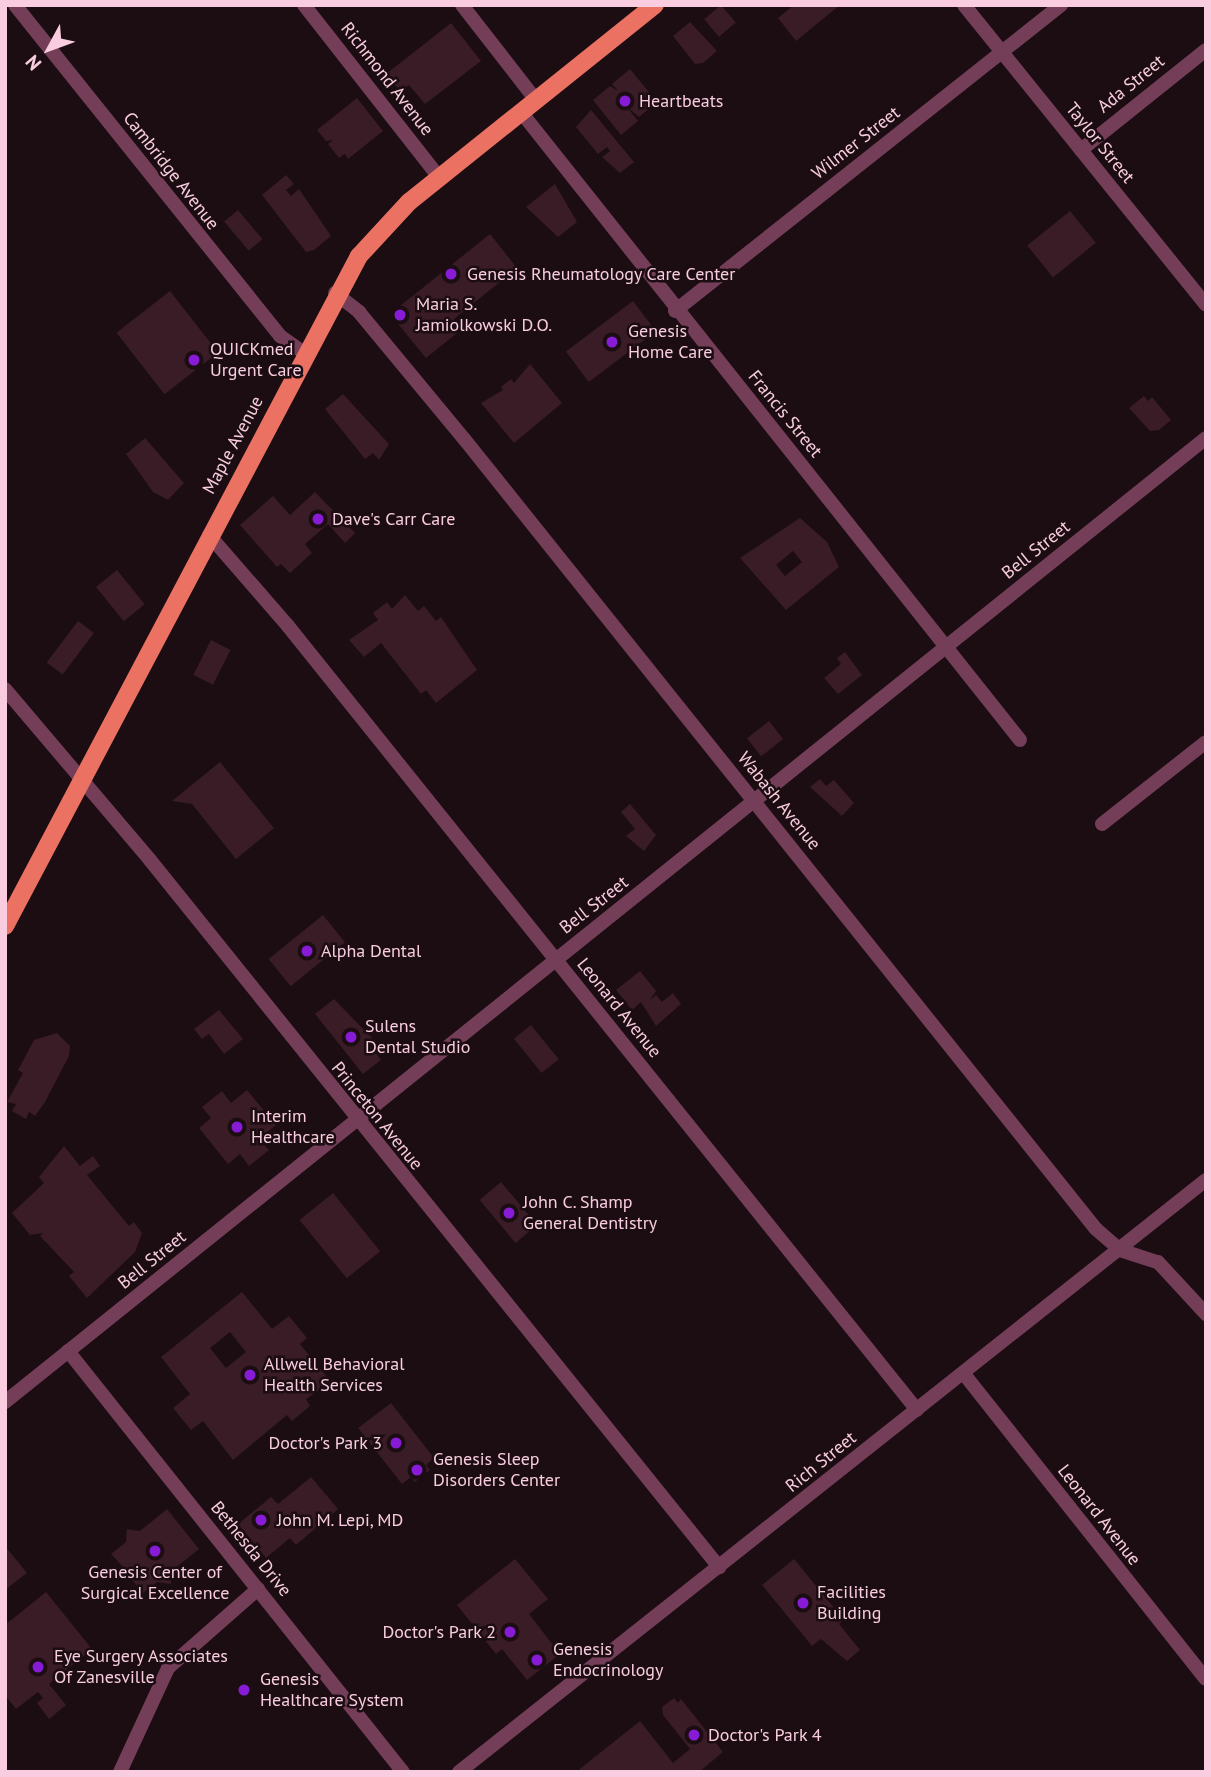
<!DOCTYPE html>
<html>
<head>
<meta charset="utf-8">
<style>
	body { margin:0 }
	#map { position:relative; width:1211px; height:1777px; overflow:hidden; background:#1b0d12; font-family:"PT Sans",sans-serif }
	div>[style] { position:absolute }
	.building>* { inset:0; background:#391c25; transform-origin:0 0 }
	.minor>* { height:14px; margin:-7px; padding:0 7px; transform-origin:7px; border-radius:7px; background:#743e58 }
	.tertiary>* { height:14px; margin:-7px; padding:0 7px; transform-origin:7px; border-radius:7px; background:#743e58 }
	.primary>* { height:18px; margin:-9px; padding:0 9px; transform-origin:9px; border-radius:9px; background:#eb7162 }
	.dots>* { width:19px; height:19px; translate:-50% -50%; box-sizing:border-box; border:4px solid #1b0d12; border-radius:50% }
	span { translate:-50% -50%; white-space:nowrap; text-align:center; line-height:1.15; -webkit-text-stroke:5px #1b0d12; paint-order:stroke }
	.street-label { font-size:18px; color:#f9cddf }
	.poi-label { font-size:18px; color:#f9cddf }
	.left { translate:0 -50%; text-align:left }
	.right { translate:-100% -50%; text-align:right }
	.frame { position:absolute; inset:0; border:7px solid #f9cddf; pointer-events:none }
	.north { position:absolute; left:14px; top:14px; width:70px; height:70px; -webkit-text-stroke:5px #1b0d12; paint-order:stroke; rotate:229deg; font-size:19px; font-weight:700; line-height:28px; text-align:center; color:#f9cddf }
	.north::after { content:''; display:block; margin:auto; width:24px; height:32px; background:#f9cddf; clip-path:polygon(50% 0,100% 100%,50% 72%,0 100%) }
</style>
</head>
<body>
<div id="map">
	<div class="building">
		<div style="left:721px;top:5px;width:23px;height:22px;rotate:50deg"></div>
		<div style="clip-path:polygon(794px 5px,840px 5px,796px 41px,778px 18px)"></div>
		<div style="clip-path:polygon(690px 22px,717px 51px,703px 63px,695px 64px,673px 36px)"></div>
		<div style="clip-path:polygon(451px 23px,481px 61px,425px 104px,409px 85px,400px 91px,386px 74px)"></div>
		<div style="clip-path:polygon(630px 69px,657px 102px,639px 117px,627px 107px,638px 121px,621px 135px,593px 100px,610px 86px,618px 91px,612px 84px)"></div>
		<div style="clip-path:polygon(357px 98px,383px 131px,348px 159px,345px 154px,339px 158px,328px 144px,333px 140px,326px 141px,317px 130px)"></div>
		<div style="clip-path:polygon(591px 110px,634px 162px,620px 173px,602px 157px,610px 151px,607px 147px,598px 154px,576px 127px)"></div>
		<div style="clip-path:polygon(286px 175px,294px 184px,286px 190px,291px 196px,299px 189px,331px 236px,314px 250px,306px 252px,262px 195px)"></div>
		<div style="clip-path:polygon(555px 184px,577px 222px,558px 237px,526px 207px)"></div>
		<div style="left:238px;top:210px;width:38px;height:18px;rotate:50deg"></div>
		<div style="left:1070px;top:211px;width:41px;height:55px;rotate:51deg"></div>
		<div style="clip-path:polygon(490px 234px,517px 268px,454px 319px,462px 329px,426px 358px,390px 314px)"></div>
		<div style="left:170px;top:291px;width:78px;height:68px;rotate:52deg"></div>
		<div style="left:633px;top:301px;width:38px;height:84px;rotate:53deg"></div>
		<div style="clip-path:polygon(530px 364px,562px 403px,514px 443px,481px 403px,503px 390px,501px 387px,511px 379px,514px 383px)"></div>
		<div style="clip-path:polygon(343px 394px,389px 444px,379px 460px,373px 453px,365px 459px,325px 409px)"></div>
		<div style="clip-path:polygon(1144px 396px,1148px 401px,1152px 397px,1171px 420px,1159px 430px,1150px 431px,1129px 408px)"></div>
		<div style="clip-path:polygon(145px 438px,184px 483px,168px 500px,153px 492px,126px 454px)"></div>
		<div style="clip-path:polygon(315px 492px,355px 533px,345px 543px,328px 524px,305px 544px,312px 553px,290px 573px,281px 564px,277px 567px,240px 525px,273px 496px,290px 515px)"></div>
		<div style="clip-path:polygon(evenodd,800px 518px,827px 542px,839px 567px,786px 610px,740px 558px,800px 518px,793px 551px,802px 562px,785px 576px,776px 565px,793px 551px)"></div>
		<div style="left:117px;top:570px;width:44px;height:27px;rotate:51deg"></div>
		<div style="clip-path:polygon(405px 595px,418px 611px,424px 606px,436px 621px,441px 617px,477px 670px,436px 703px,426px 690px,421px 694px,381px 643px,364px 657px,349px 640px,378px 620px,373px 613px,387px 602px,392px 609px)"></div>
		<div style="left:78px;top:621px;width:20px;height:52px;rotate:37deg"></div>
		<div style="left:211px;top:640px;width:22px;height:39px;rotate:27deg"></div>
		<div style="clip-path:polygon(845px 652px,862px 675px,838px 694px,824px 678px,841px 664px,837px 658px)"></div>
		<div style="left:769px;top:721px;width:23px;height:28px;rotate:52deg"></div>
		<div style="clip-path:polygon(220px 762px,274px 828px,236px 859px,192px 804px,172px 801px)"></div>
		<div style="clip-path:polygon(820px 779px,826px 786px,834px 780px,854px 803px,842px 816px,810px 787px)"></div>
		<div style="clip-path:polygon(630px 804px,656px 835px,644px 851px,626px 836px,635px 829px,621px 812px)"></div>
		<div style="left:323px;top:915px;width:35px;height:70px;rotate:51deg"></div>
		<div style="clip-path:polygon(640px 971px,656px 991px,650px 1000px,656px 995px,662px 1002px,673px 993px,681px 1004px,656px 1026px,641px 1002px,632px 1010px,616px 990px)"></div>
		<div style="clip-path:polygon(334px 999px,372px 1038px,367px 1042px,381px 1060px,363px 1074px,315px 1014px)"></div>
		<div style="clip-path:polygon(219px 1010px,243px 1039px,224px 1054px,209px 1034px,202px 1039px,194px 1029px)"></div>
		<div style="left:531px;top:1025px;width:44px;height:22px;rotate:51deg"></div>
		<div style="clip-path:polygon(57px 1033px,70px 1046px,69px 1056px,45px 1102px,35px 1116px,29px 1112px,26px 1119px,12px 1111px,16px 1104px,7px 1102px,23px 1073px,18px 1070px,34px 1040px)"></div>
		<div style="clip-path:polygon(247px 1090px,276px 1125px,259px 1139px,269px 1150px,249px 1166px,240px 1154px,228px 1164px,199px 1128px,211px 1118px,202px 1107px,222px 1091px,231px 1103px)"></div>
		<div style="clip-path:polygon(64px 1146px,80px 1166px,93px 1156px,100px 1166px,87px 1175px,129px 1226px,134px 1222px,142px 1233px,135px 1252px,87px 1298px,69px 1276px,74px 1272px,40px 1236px,43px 1233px,30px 1235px,12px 1213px,44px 1183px,39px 1177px)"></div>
		<div style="left:501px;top:1182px;width:56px;height:28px;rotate:50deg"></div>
		<div style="left:333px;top:1193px;width:75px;height:43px;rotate:51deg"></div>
		<div style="clip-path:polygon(evenodd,242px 1292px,272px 1329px,289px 1316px,307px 1338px,300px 1344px,331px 1382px,306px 1399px,310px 1406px,292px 1421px,287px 1415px,233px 1460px,203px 1421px,191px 1430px,173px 1408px,190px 1394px,161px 1357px,242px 1292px,230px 1332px,246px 1352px,226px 1368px,210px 1348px,230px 1332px)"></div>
		<div style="clip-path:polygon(391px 1403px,434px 1458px,426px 1465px,430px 1470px,415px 1482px,411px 1477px,402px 1484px,358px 1428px)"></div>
		<div style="clip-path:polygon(311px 1477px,338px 1509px,296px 1545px,290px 1538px,266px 1558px,238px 1524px,271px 1497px,278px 1504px)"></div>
		<div style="clip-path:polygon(167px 1509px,199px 1549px,173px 1570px,171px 1584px,157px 1582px,143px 1593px,132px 1580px,122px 1579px,123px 1567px,111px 1554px,126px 1542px,127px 1529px,140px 1531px)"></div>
		<div style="clip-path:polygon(5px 1546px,27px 1573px,5px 1590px)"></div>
		<div style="clip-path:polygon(515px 1559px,548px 1599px,529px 1614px,560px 1654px,527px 1680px,502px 1649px,496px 1654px,457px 1605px)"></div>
		<div style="clip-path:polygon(794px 1559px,844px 1620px,839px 1624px,860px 1650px,847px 1661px,821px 1639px,812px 1646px,762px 1585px)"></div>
		<div style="clip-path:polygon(46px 1592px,92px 1649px,49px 1684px,66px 1705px,49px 1719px,37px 1703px,43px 1698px,38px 1692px,16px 1709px,5px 1695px,5px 1625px)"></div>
		<div style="clip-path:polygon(674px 1698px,678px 1703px,681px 1699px,723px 1752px,699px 1772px,576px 1772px,640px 1721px,673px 1763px,690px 1749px,663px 1715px,662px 1707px)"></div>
	</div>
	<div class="minor">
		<div style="left:15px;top:5px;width:424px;rotate:51.3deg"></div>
		<div style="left:280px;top:336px;width:29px;rotate:35deg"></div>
		<div style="left:304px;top:5px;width:219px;rotate:51.9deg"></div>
		<div style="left:462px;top:5px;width:120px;rotate:52.1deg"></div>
		<div style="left:521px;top:112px;width:802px;rotate:51.53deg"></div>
		<div style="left:1081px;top:150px;width:160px;rotate:-38.7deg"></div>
		<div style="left:335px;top:293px;width:31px;rotate:38deg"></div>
		<div style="left:359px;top:312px;width:166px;rotate:50.4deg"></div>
		<div style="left:465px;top:440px;width:1010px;rotate:51.35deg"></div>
		<div style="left:1096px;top:1229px;width:32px;rotate:41deg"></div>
		<div style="left:1120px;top:1250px;width:40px;rotate:18deg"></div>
		<div style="left:1158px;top:1262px;width:71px;rotate:47.3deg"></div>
		<div style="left:675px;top:311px;width:493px;rotate:-38.4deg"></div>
		<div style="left:209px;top:535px;width:121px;rotate:49deg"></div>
		<div style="left:288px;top:626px;width:1005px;rotate:51.26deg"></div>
		<div style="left:5px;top:689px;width:224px;rotate:49.7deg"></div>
		<div style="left:150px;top:860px;width:908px;rotate:51.17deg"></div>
		<div style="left:1102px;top:824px;width:132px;rotate:-38.3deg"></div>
		<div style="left:964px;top:1374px;width:389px;rotate:51.6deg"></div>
		<div style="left:120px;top:1772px;width:115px;rotate:-65.2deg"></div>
		<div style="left:168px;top:1668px;width:120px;rotate:-41.3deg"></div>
		<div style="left:459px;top:1772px;width:953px;rotate:-38.4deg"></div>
	</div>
	<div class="tertiary">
		<div style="left:964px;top:5px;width:385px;rotate:51.1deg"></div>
		<div style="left:68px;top:1351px;width:538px;rotate:51.49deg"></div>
		<div style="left:5px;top:1402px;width:1540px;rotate:-38.75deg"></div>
	</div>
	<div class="primary">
		<div style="left:5px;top:926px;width:758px;rotate:-62.15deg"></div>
		<div style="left:359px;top:256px;width:74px;rotate:-47.2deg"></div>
		<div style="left:409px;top:202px;width:315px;rotate:-38.7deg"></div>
	</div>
	<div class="dots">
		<div style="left:625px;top:101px;background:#881cd6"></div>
		<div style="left:451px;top:274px;background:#881cd6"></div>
		<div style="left:400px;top:315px;background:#881cd6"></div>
		<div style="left:612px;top:342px;background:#881cd6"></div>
		<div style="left:194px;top:360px;background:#881cd6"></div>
		<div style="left:318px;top:519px;background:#881cd6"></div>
		<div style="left:307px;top:951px;background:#881cd6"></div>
		<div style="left:351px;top:1037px;background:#881cd6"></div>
		<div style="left:237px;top:1127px;background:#881cd6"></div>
		<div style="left:509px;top:1213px;background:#881cd6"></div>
		<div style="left:250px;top:1375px;background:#881cd6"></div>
		<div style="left:396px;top:1443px;background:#881cd6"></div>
		<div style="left:417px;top:1470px;background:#881cd6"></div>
		<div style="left:261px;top:1520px;background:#881cd6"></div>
		<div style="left:155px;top:1551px;background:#881cd6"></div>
		<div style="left:803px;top:1603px;background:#881cd6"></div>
		<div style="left:510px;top:1632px;background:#881cd6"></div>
		<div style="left:537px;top:1660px;background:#881cd6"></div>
		<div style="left:38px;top:1667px;background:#881cd6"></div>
		<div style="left:244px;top:1690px;background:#881cd6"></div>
		<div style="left:694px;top:1735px;background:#881cd6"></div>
	</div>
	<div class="street-label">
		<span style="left:387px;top:79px;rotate:52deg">Richmond Avenue</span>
		<span style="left:1131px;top:84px;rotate:-39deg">Ada Street</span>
		<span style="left:856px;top:143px;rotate:-38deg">Wilmer Street</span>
		<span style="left:1100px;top:143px;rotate:51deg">Taylor Street</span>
		<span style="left:171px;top:171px;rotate:52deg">Cambridge Avenue</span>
		<span style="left:785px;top:414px;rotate:51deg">Francis Street</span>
		<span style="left:233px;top:445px;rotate:-62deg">Maple Avenue</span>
		<span style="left:1036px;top:550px;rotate:-39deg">Bell Street</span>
		<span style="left:779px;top:801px;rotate:51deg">Wabash Avenue</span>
		<span style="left:594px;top:905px;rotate:-38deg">Bell Street</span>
		<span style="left:619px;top:1008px;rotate:51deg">Leonard Avenue</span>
		<span style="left:377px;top:1116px;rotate:51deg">Princeton Avenue</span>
		<span style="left:152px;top:1260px;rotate:-39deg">Bell Street</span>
		<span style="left:821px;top:1462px;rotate:-39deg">Rich Street</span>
		<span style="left:1099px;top:1515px;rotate:52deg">Leonard Avenue</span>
		<span style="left:251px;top:1549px;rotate:51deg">Bethesda Drive</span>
	</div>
	<div class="poi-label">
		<span class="left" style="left:639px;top:101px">Heartbeats</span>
		<span class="left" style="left:467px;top:274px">Genesis Rheumatology Care Center</span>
		<span class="left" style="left:416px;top:315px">Maria S.<br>Jamiolkowski D.O.</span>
		<span class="left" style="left:628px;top:342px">Genesis<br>Home Care</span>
		<span class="left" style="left:210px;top:360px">QUICKmed<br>Urgent Care</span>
		<span class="left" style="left:332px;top:519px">Dave's Carr Care</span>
		<span class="left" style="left:321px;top:951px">Alpha Dental</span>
		<span class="left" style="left:365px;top:1037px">Sulens<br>Dental Studio</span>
		<span class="left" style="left:251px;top:1127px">Interim<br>Healthcare</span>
		<span class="left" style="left:523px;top:1213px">John C. Shamp<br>General Dentistry</span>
		<span class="left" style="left:264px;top:1375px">Allwell Behavioral<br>Health Services</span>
		<span class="right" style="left:382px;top:1443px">Doctor's Park 3</span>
		<span class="left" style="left:433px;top:1470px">Genesis Sleep<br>Disorders Center</span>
		<span class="left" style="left:277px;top:1520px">John M. Lepi, MD</span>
		<span style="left:155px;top:1583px">Genesis Center of<br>Surgical Excellence</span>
		<span class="left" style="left:817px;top:1603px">Facilities<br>Building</span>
		<span class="right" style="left:496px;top:1632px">Doctor's Park 2</span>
		<span class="left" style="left:553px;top:1660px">Genesis<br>Endocrinology</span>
		<span class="left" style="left:54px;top:1667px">Eye Surgery Associates<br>Of Zanesville</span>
		<span class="left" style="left:260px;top:1690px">Genesis<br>Healthcare System</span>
		<span class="left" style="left:708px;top:1735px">Doctor's Park 4</span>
	</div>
	<div class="frame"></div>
	<div class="north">N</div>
</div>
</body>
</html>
